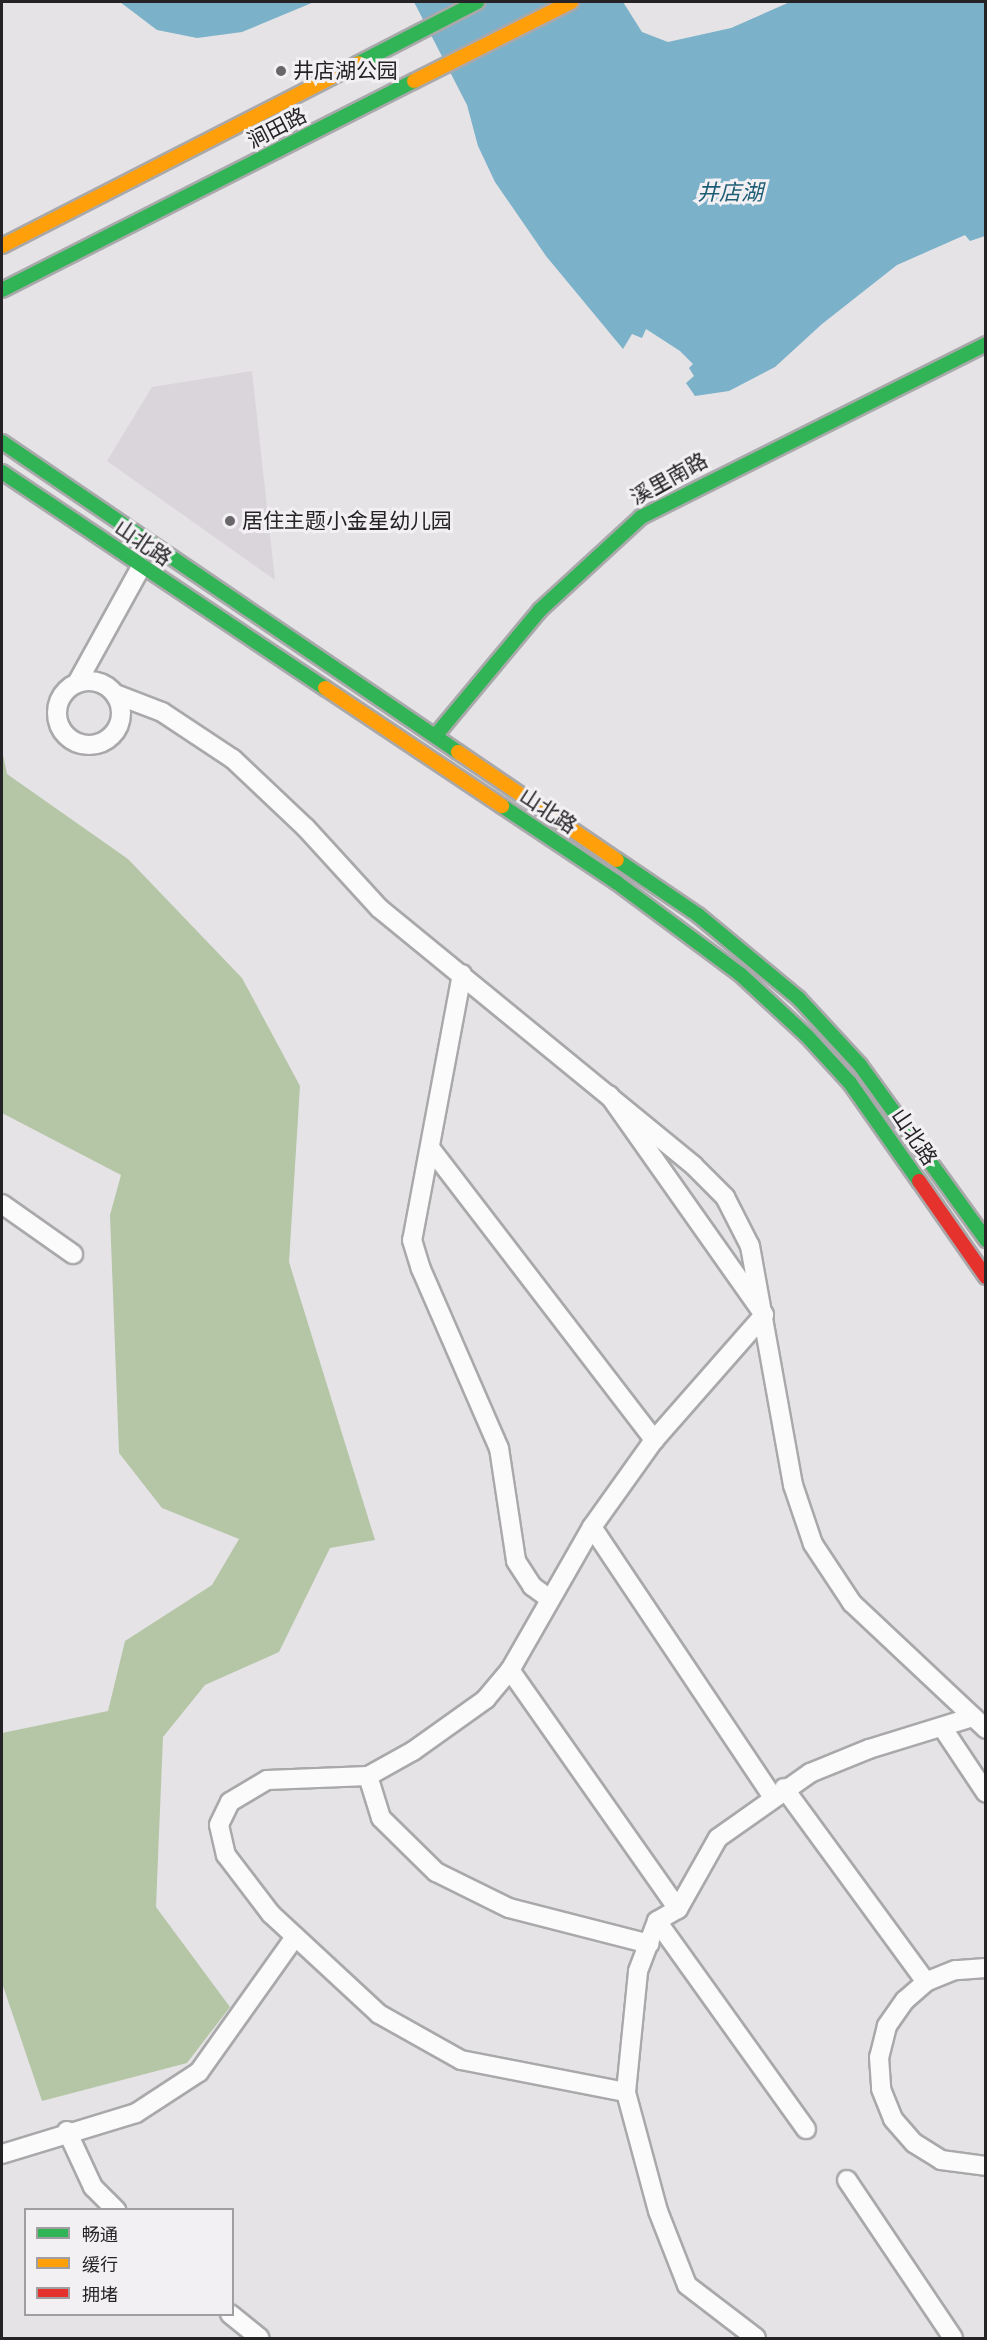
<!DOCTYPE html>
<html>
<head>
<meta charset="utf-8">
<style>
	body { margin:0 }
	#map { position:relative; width:987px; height:2340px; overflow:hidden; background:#e5e3e6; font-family:"Work Sans","Noto Sans SC",sans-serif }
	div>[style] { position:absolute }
	.built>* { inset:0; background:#dad5db }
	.forest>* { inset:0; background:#b5c6a7 }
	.water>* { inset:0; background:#7bb1c9 }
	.roads { filter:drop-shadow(2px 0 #a9a8aa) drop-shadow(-2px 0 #a9a8aa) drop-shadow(0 2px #a9a8aa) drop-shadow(0 -2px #a9a8aa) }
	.street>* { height:18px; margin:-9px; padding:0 9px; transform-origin:9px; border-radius:9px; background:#fbfbfb }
	.street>.ring { margin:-9px; padding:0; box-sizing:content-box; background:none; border:18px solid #fbfbfb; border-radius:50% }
	.fast>* { height:14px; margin:-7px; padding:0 7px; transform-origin:7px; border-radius:7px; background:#30b455 }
	.slow>* { height:14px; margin:-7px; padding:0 7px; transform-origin:7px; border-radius:7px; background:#ff9f0a }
	.jam>* { height:14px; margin:-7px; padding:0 7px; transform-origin:7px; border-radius:7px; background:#e5322d }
	.dots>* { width:16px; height:16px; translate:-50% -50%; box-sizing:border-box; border:3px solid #f3f0f4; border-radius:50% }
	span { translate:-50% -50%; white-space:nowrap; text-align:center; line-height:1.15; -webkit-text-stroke:6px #f3f0f4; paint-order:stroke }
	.poi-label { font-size:21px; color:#252325 }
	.left { translate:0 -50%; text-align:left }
	.street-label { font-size:21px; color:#252325 }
	.water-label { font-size:22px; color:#1f5d74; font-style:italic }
	.frame { position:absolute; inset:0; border:3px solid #252325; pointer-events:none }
	.legend { position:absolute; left:24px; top:2208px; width:210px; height:108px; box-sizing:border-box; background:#f3f0f4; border:2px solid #a19ea1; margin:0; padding:8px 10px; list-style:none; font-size:18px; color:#252325 }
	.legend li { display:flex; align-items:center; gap:12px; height:30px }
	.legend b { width:30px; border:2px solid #a19ea1 }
</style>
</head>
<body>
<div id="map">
	<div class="built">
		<div style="clip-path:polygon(252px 371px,275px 580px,107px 461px,152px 387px)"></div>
	</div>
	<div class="forest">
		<div style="clip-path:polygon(2px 750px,7px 774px,128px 859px,242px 978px,300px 1086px,289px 1262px,375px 1540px,330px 1548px,279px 1652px,205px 1685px,163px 1737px,156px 1907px,230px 2007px,187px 2063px,42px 2101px,2px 1983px,2px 1733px,108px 1711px,125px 1641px,212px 1585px,239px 1539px,162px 1508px,119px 1453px,110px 1215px,121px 1175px,2px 1113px)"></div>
	</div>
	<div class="water">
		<div style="clip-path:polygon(120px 2px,314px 2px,242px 32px,197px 38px,157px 30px)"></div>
		<div style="clip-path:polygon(414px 2px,623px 2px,642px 32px,668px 42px,731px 28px,790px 2px,985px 2px,985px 236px,970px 241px,965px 235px,897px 265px,822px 324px,775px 367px,729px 391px,695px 396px,686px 383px,694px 376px,689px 368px,693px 364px,680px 351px,646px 329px,642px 338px,632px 334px,623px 349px,546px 256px,495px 182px,478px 146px,467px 105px)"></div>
	</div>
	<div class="roads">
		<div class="street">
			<div class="ring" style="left:57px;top:681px;width:46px;height:46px"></div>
			<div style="left:77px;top:683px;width:132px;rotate:-61.1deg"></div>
			<div style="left:115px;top:694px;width:50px;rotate:21deg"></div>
			<div style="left:162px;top:712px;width:85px;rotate:33.5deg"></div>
			<div style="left:233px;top:759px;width:100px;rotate:43.4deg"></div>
			<div style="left:306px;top:828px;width:108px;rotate:47.6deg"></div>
			<div style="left:379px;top:908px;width:407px;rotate:39.3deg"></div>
			<div style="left:694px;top:1166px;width:44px;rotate:45deg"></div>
			<div style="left:725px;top:1197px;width:55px;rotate:63deg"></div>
			<div style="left:750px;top:1246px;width:243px;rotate:79.8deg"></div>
			<div style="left:793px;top:1485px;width:62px;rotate:71.3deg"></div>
			<div style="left:813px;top:1544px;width:71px;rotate:56.5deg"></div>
			<div style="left:852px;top:1603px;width:184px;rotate:43.2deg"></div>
			<div style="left:462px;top:974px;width:271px;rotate:100.6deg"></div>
			<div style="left:412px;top:1240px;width:30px;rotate:73deg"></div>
			<div style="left:421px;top:1269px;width:195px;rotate:66.5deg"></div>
			<div style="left:499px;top:1448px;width:114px;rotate:81.4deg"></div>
			<div style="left:516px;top:1561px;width:30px;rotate:57deg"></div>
			<div style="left:532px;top:1586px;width:22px;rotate:36deg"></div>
			<div style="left:609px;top:1095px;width:269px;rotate:54.8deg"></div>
			<div style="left:764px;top:1315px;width:167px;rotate:131.3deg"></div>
			<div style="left:654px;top:1440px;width:107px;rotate:125.5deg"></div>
			<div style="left:592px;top:1527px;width:165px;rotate:119.8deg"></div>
			<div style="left:510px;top:1670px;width:38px;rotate:130deg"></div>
			<div style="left:486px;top:1699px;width:90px;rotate:144.5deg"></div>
			<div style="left:413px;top:1751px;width:51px;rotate:150.9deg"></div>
			<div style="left:368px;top:1776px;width:101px;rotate:177.7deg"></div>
			<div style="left:267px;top:1780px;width:43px;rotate:149.3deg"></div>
			<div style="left:230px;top:1802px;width:25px;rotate:116deg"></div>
			<div style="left:219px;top:1825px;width:31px;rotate:77deg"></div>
			<div style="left:226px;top:1855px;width:74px;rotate:52.7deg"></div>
			<div style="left:271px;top:1914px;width:147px;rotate:42.8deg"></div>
			<div style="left:379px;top:2014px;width:94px;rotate:29.3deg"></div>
			<div style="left:461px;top:2060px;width:168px;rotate:11deg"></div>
			<div style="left:431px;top:1149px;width:367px;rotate:52.5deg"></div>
			<div style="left:2px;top:1204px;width:87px;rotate:35.2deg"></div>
			<div style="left:592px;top:1527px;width:325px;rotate:56.2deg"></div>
			<div style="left:510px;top:1670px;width:292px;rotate:54.9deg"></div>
			<div style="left:942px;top:1727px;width:79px;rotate:56.3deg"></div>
			<div style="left:368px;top:1776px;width:44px;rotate:72.8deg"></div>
			<div style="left:381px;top:1818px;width:77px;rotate:44.5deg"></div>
			<div style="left:436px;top:1872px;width:81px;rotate:26.3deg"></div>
			<div style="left:509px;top:1908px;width:145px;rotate:14.4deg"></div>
			<div style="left:784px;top:1788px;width:240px;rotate:53.8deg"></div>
			<div style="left:657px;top:1921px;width:256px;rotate:54.4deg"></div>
			<div style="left:986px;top:1968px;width:31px;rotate:176deg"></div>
			<div style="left:955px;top:1970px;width:31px;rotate:158deg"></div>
			<div style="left:926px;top:1982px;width:28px;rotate:139deg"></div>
			<div style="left:905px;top:2000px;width:32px;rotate:125deg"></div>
			<div style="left:887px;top:2026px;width:32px;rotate:104deg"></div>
			<div style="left:879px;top:2057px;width:32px;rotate:86deg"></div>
			<div style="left:881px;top:2089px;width:32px;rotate:68deg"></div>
			<div style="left:893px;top:2119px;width:32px;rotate:49deg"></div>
			<div style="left:914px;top:2143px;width:32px;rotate:32deg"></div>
			<div style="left:941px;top:2160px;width:45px;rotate:7.6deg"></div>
			<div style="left:67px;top:2131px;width:62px;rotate:65.1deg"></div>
			<div style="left:93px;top:2187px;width:33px;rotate:45deg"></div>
			<div style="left:2px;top:2154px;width:140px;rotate:-17deg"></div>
			<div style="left:136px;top:2113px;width:75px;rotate:-33.1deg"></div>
			<div style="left:199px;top:2072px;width:166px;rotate:-54.6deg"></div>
			<div style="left:847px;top:2180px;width:190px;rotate:56.1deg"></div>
			<div style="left:230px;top:2314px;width:38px;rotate:39deg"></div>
			<div style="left:756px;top:2338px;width:87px;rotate:-142.5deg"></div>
			<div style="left:687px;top:2285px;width:79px;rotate:-111.4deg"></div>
			<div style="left:658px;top:2211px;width:123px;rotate:-105.1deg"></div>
			<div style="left:626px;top:2092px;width:122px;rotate:-84.3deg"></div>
			<div style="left:638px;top:1971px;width:53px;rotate:-69.2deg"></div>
			<div style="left:657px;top:1921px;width:24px;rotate:-30deg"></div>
			<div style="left:678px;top:1909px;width:81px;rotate:-60.6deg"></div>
			<div style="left:718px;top:1838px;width:113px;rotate:-35.2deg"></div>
			<div style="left:810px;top:1773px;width:64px;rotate:-22.1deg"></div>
			<div style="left:869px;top:1749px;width:109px;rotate:-17.1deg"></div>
		</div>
		<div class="fast">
			<div style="left:359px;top:63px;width:133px;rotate:-27.3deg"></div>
			<div style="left:2px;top:290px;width:462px;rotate:-26.9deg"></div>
			<div style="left:2px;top:442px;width:551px;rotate:34.21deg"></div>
			<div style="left:2px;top:472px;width:389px;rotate:33.8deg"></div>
			<div style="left:436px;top:735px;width:163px;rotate:-50.2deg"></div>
			<div style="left:540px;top:610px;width:137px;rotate:-42.6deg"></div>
			<div style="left:641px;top:517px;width:386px;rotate:-26.6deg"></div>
			<div style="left:502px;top:806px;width:137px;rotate:33.7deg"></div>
			<div style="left:616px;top:882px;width:154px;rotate:36.6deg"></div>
			<div style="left:740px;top:974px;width:91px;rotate:42.8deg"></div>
			<div style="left:807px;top:1036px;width:64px;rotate:47.5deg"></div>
			<div style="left:850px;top:1083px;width:120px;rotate:54.9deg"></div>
			<div style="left:617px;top:860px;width:98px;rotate:34.2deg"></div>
			<div style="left:698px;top:915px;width:131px;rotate:39.7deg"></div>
			<div style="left:799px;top:999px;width:90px;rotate:47.3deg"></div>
			<div style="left:860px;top:1065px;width:216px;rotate:54.2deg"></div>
		</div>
		<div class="slow">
			<div style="left:414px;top:81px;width:176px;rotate:-26.7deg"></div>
			<div style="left:2px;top:246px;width:401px;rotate:-27.1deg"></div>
			<div style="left:325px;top:688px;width:213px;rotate:33.7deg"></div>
			<div style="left:458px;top:752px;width:192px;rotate:34.2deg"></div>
		</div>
		<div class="jam">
			<div style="left:919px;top:1181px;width:117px;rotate:55.1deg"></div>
		</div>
	</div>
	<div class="dots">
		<div style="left:281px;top:71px;background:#686669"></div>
		<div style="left:230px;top:521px;background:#686669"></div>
	</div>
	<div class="poi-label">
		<span class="left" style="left:293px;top:71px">井店湖公园</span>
		<span class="left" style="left:242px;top:521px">居住主题小金星幼儿园</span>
	</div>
	<div class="street-label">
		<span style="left:277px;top:128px;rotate:-27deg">涧田路</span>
		<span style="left:669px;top:479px;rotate:-29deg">溪里南路</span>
		<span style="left:143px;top:543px;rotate:34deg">山北路</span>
		<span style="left:548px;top:811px;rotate:33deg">山北路</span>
		<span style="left:914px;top:1137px;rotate:56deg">山北路</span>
	</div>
	<div class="water-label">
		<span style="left:730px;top:193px">井店湖</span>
	</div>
	<div class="frame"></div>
	<ul class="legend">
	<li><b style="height:8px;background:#30b455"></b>畅通</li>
	<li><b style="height:8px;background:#ff9f0a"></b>缓行</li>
	<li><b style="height:8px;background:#e5322d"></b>拥堵</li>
	</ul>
</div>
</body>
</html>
